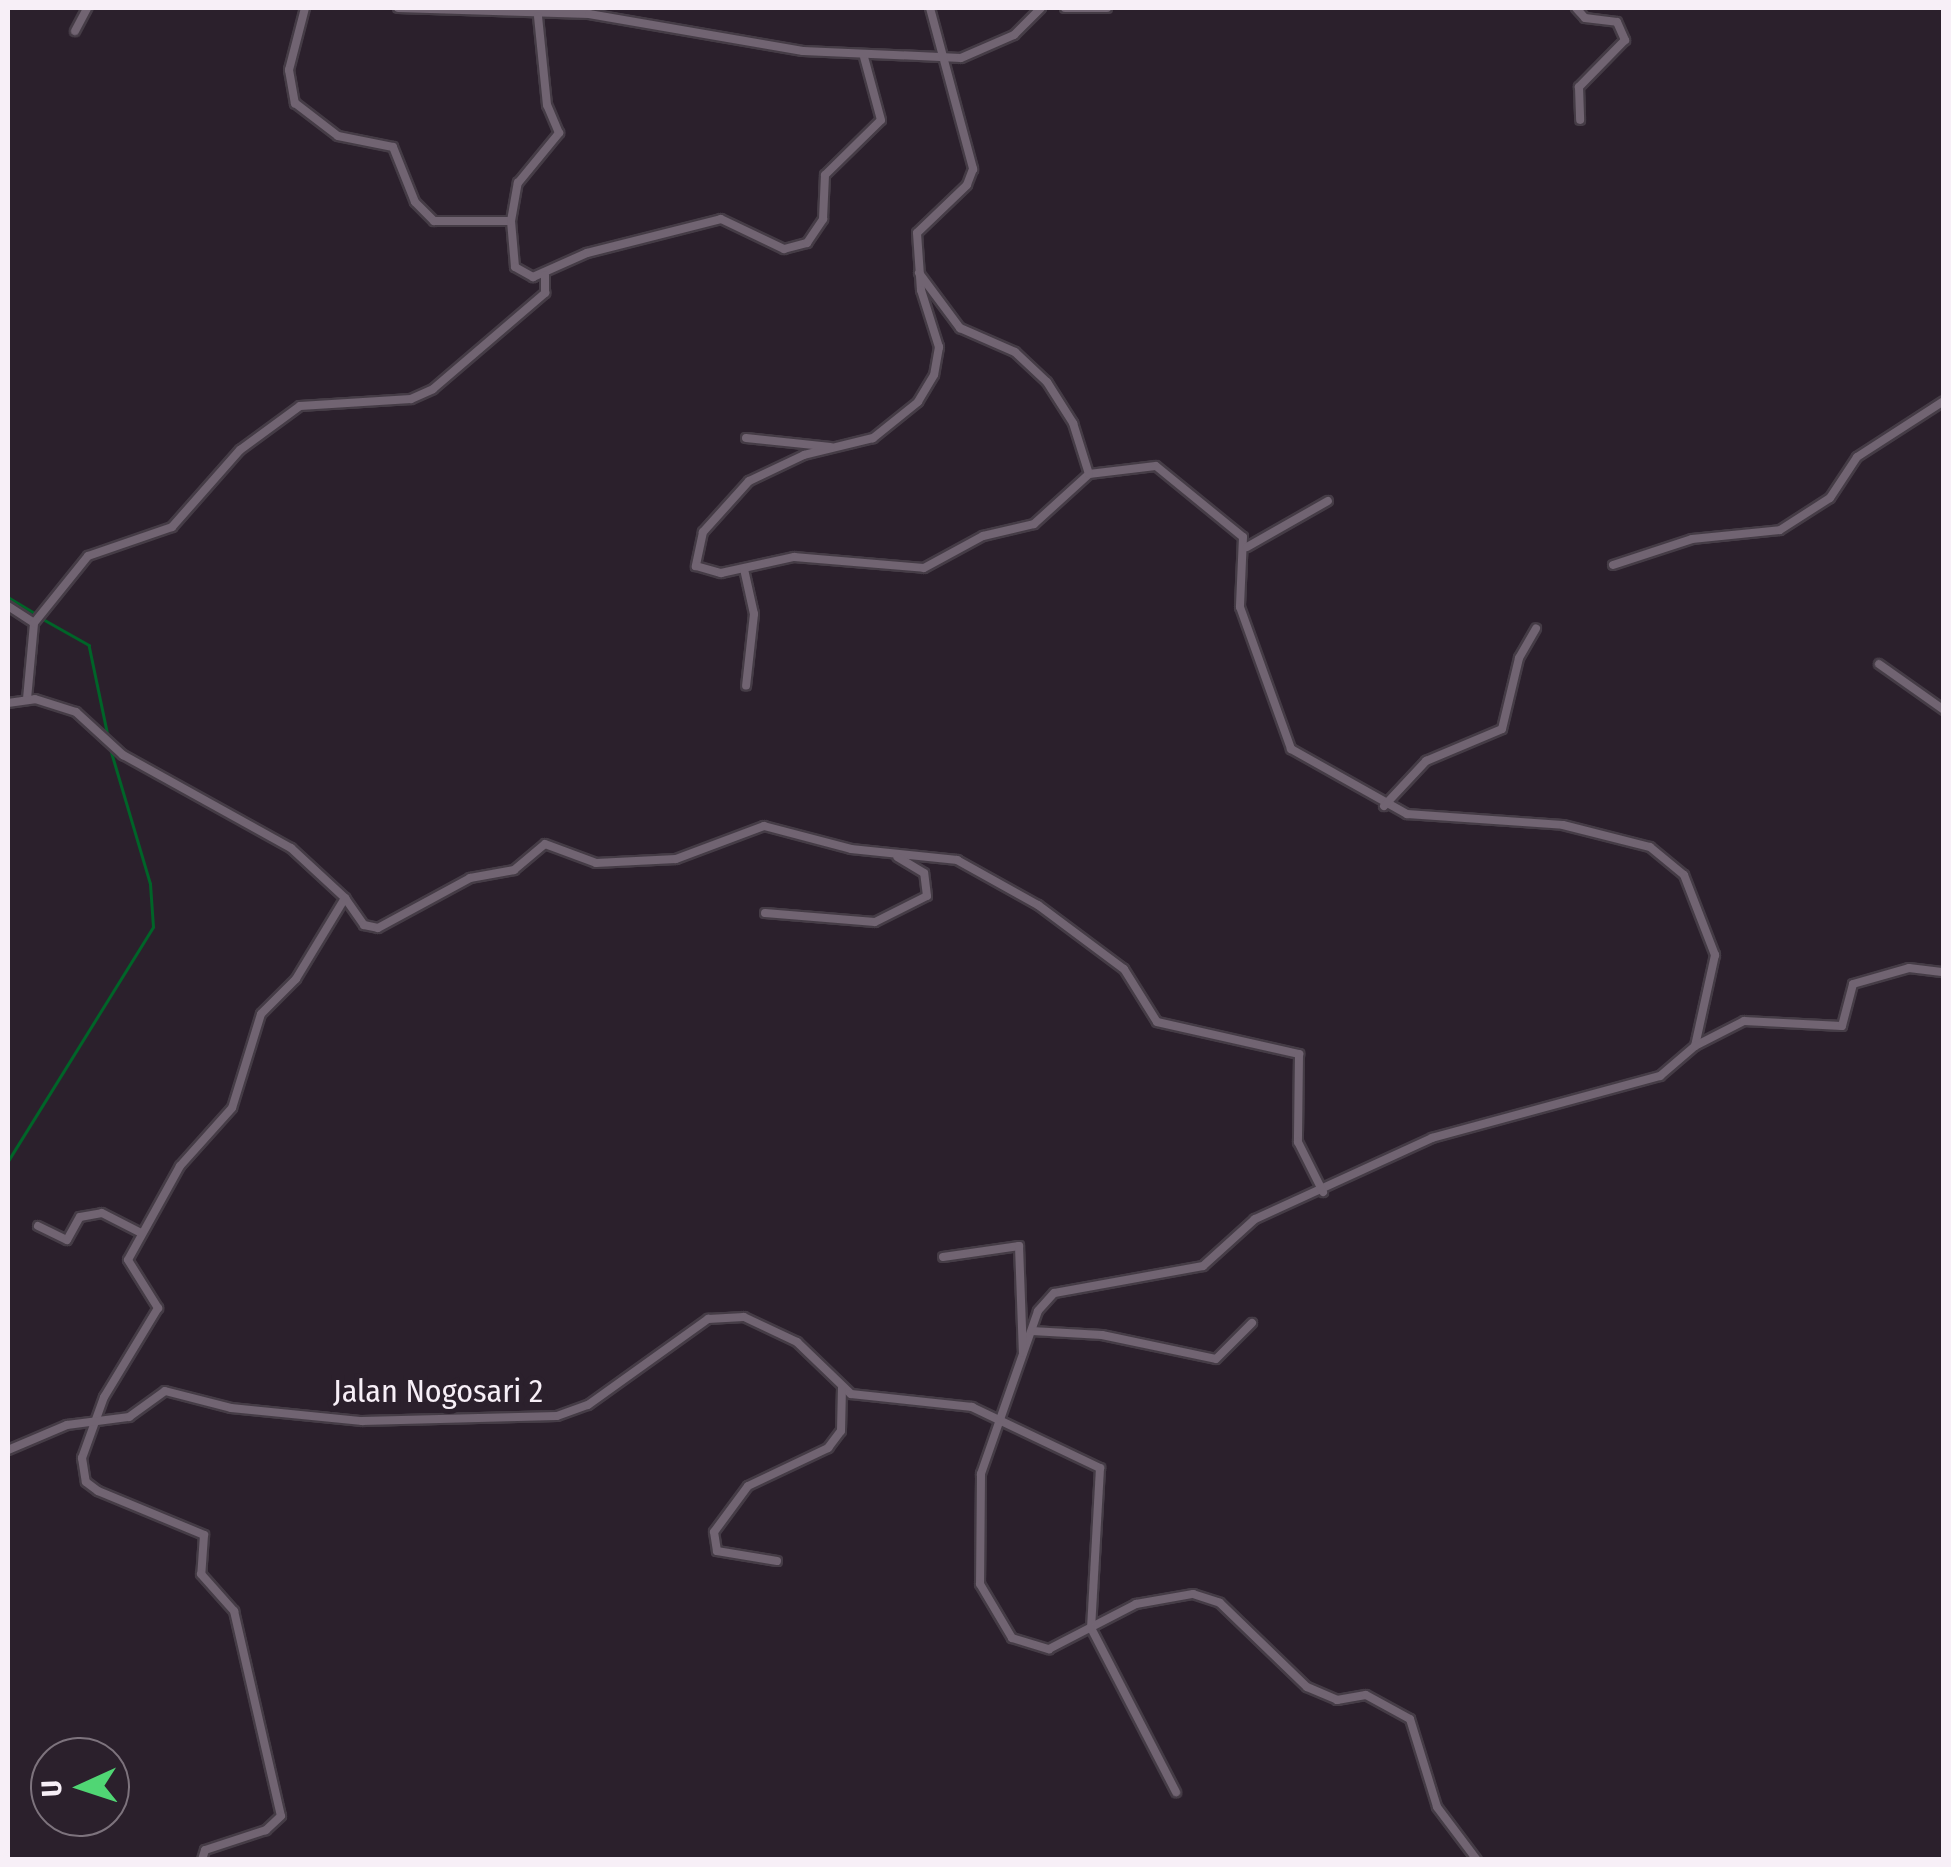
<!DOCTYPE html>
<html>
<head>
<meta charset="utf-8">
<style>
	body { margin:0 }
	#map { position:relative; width:1951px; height:1867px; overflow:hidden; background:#2b202c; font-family:"Fira Sans Condensed",sans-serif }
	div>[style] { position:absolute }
	.stream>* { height:2.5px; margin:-1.25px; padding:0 1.25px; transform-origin:1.25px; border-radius:1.25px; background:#006428 }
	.roads { filter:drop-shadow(2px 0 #453c46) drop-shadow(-2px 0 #453c46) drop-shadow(0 2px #453c46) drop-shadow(0 -2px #453c46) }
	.street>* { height:8px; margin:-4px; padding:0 4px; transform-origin:4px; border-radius:4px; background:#716472 }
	span { translate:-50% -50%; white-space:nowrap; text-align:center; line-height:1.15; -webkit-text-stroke:10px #2b202c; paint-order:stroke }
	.street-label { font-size:32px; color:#f7eff7 }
	.frame { position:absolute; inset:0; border:10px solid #f7eff7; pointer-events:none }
	.north { position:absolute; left:30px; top:1737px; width:100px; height:100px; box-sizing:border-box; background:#2b202c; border:2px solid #7d737d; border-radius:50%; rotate:267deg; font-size:28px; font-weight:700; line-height:40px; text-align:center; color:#f7eff7 }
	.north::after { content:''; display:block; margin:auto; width:35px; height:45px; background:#50d674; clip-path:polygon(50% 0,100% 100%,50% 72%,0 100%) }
</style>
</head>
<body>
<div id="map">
	<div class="stream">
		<div style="left:8px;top:597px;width:33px;rotate:31deg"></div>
		<div style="left:43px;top:619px;width:53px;rotate:29.5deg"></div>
		<div style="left:89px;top:645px;width:93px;rotate:78.2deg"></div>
		<div style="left:8px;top:1161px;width:275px;rotate:-58.2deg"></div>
		<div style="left:153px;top:927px;width:43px;rotate:-94deg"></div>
		<div style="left:150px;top:884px;width:141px;rotate:-106.5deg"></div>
	</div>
	<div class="roads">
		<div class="street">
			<div style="left:305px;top:8px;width:64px;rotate:104.5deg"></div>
			<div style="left:289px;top:70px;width:34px;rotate:80deg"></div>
			<div style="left:295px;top:103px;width:54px;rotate:37.5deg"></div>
			<div style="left:338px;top:136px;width:56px;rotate:11.3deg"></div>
			<div style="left:393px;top:147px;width:59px;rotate:68.2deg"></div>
			<div style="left:415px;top:202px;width:27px;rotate:45deg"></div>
			<div style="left:434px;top:221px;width:77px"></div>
			<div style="left:511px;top:221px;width:46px;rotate:85deg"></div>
			<div style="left:515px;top:267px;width:21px;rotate:29deg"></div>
			<div style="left:533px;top:277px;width:59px;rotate:-24deg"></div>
			<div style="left:587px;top:253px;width:138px;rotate:-14.2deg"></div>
			<div style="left:721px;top:219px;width:70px;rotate:25.5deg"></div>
			<div style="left:784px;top:249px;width:24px;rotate:-15deg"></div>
			<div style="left:807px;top:243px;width:29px;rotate:-56deg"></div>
			<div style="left:823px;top:219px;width:44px;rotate:-87.4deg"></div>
			<div style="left:825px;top:175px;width:78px;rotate:-44.5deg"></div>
			<div style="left:881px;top:120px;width:65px;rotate:-105.1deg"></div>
			<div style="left:398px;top:8px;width:191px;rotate:1.8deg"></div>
			<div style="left:589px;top:14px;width:217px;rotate:9.8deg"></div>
			<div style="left:803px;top:51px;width:158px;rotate:2.5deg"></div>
			<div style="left:961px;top:58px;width:58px;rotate:-23.5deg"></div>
			<div style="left:1014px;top:35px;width:38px;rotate:-45deg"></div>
			<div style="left:930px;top:8px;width:167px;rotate:75deg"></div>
			<div style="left:973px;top:169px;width:17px;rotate:111deg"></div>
			<div style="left:967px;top:185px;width:69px;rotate:136.2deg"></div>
			<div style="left:917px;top:233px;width:57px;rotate:86deg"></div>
			<div style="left:921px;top:290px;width:60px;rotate:72.5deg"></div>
			<div style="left:939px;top:347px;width:28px;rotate:100deg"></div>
			<div style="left:934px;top:375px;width:31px;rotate:121deg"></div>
			<div style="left:918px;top:402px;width:58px;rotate:141.3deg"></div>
			<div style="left:873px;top:438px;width:71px;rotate:166.2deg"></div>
			<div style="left:804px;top:455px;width:61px;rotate:154.7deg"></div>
			<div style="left:749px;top:481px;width:69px;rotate:132deg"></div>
			<div style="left:703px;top:532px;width:35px;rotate:102deg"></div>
			<div style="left:696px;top:566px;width:26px;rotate:16deg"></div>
			<div style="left:721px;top:573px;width:75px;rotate:-12.4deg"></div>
			<div style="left:794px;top:557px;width:130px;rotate:4.8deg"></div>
			<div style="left:924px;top:568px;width:67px;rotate:-28.5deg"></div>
			<div style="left:983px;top:536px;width:52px;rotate:-13.2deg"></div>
			<div style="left:1034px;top:524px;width:74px;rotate:-42.3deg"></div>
			<div style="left:1089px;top:474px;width:67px;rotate:-6.8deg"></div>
			<div style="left:1156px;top:466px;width:112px;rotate:39.2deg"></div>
			<div style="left:1243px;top:537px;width:70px;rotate:92.5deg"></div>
			<div style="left:1240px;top:607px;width:151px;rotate:70.2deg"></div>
			<div style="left:1291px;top:749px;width:133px;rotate:29.3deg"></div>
			<div style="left:1407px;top:814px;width:156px;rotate:4deg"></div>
			<div style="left:1563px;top:825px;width:90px;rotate:14.2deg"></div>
			<div style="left:1650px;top:847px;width:44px;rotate:39.5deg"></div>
			<div style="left:1684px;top:875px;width:86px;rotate:68.8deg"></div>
			<div style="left:1715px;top:955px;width:93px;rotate:102.4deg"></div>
			<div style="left:1695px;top:1046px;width:46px;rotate:139.4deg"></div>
			<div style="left:1660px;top:1076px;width:236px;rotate:164.8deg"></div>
			<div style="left:1432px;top:1138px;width:195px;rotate:155.4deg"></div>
			<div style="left:1255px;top:1219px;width:70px;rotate:137.9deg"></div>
			<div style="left:1203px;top:1266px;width:151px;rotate:169.7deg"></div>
			<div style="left:1054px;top:1293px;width:24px;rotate:132deg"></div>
			<div style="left:1038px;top:1311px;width:173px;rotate:109.3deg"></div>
			<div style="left:981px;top:1474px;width:110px;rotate:90.5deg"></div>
			<div style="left:980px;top:1584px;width:63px;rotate:59.3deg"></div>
			<div style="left:1012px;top:1638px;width:39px;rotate:17deg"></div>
			<div style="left:1049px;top:1649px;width:98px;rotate:-27.3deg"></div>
			<div style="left:1136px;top:1604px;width:58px;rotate:-10deg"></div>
			<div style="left:1193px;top:1594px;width:28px;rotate:18deg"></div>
			<div style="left:1220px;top:1603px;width:121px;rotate:44deg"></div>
			<div style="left:1307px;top:1687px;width:33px;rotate:23deg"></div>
			<div style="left:1337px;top:1700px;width:29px;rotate:-10deg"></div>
			<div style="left:1366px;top:1695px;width:50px;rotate:28.6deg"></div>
			<div style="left:1410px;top:1719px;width:92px;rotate:72.9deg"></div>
			<div style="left:1437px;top:1807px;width:66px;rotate:53deg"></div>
			<div style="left:1065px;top:8px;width:42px"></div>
			<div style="left:1576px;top:8px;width:13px;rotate:48deg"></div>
			<div style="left:1585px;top:18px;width:32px;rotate:7deg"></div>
			<div style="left:1617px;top:22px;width:20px;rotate:66deg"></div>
			<div style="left:1625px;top:40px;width:66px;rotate:134.4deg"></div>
			<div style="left:1579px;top:87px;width:33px;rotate:88deg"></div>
			<div style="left:75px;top:31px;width:26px;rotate:-62deg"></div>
			<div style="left:511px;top:221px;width:39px;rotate:-80deg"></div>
			<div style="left:518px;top:183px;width:65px;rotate:-50.6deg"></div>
			<div style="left:559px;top:133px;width:30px;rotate:-113deg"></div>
			<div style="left:547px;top:105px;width:89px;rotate:-95.8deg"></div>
			<div style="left:919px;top:273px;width:69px;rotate:53.3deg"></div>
			<div style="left:960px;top:328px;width:60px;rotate:23.6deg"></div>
			<div style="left:1015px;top:352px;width:44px;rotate:43.2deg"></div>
			<div style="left:1047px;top:382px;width:49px;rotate:57.6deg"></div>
			<div style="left:1073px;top:423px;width:53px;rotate:72.6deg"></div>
			<div style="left:746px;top:438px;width:85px;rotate:6deg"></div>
			<div style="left:1247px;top:547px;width:93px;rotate:-29.6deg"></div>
			<div style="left:1613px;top:565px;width:83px;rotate:-18.2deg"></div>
			<div style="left:1692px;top:539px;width:88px;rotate:-5.8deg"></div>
			<div style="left:1780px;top:530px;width:59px;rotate:-32.6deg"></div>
			<div style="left:1830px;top:498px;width:49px;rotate:-56.6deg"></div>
			<div style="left:1857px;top:457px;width:103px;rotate:-32.8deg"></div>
			<div style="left:744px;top:569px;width:46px;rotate:77.5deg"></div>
			<div style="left:754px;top:614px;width:72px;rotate:96.3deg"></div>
			<div style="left:8px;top:606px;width:31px;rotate:33deg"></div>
			<div style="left:1879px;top:664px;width:80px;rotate:35.3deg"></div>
			<div style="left:27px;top:699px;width:76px;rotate:-84.7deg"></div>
			<div style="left:34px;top:623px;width:86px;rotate:-51.1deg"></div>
			<div style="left:88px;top:556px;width:89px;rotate:-19deg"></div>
			<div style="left:172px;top:527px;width:103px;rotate:-48.6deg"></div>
			<div style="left:240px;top:450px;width:74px;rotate:-36.3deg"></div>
			<div style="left:300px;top:406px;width:111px;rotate:-3.6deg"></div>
			<div style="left:411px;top:399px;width:24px;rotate:-24deg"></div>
			<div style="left:433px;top:389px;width:148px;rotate:-40.6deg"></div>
			<div style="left:545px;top:293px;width:18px;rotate:-90deg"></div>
			<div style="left:8px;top:703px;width:27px;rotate:-8deg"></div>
			<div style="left:35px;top:699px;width:43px;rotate:17.6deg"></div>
			<div style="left:76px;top:712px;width:64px;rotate:42.5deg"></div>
			<div style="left:123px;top:755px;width:192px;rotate:29deg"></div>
			<div style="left:291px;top:848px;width:74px;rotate:42.8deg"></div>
			<div style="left:345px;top:898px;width:95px;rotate:121.2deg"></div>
			<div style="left:296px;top:979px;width:49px;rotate:135deg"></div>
			<div style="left:261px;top:1014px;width:98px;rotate:107.1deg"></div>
			<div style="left:232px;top:1108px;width:78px;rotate:131.9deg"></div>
			<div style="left:180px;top:1166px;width:107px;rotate:119deg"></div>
			<div style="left:128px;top:1260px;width:57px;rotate:58deg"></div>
			<div style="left:158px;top:1308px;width:104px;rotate:121.2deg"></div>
			<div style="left:104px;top:1397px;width:65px;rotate:109.8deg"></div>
			<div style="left:82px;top:1458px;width:24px;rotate:81deg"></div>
			<div style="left:86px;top:1482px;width:15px;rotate:37deg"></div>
			<div style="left:98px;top:1491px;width:115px;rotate:22.5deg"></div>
			<div style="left:204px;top:1535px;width:39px;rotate:94deg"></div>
			<div style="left:201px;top:1574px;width:50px;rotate:48.3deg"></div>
			<div style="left:234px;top:1611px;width:210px;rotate:77.1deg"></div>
			<div style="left:281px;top:1816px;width:21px;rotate:137deg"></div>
			<div style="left:266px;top:1830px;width:64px;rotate:161.8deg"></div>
			<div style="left:205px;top:1850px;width:10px;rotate:107deg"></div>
			<div style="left:1384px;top:806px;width:62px;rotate:-47deg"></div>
			<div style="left:1426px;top:761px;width:82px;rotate:-22.8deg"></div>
			<div style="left:1502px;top:729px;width:73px;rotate:-76.5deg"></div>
			<div style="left:1519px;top:658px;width:34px;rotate:-60deg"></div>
			<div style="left:345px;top:898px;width:33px;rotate:55deg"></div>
			<div style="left:364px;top:925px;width:14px;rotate:12deg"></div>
			<div style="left:378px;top:928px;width:105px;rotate:-28.5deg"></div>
			<div style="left:470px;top:878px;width:45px;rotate:-10.3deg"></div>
			<div style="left:514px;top:870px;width:40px;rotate:-40deg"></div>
			<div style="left:545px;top:844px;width:54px;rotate:20.4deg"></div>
			<div style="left:596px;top:863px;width:80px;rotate:-2.9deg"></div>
			<div style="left:676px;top:859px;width:94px;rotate:-20.6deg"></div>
			<div style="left:764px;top:826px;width:90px;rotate:14.8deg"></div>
			<div style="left:851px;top:849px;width:107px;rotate:5.9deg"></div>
			<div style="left:957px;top:860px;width:93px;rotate:29.1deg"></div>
			<div style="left:1038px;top:905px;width:107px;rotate:36.7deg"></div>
			<div style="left:1124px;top:969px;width:62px;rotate:58.1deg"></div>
			<div style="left:1157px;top:1022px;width:146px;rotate:12.7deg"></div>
			<div style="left:1299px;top:1054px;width:88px;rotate:90.7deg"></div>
			<div style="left:1298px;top:1142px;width:56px;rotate:63.4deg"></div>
			<div style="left:765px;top:913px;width:110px;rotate:4.7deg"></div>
			<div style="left:875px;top:922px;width:58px;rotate:-26.6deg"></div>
			<div style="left:927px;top:896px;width:23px;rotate:-97deg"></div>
			<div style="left:924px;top:873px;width:31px;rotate:-149deg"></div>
			<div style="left:1695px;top:1046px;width:55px;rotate:-27deg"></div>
			<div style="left:1744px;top:1021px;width:98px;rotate:2.9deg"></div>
			<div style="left:1842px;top:1026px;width:43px;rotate:-75.3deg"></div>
			<div style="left:1853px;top:984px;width:58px;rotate:-15.9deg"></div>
			<div style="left:1909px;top:968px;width:35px;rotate:7deg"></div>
			<div style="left:38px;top:1226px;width:32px;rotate:26deg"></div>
			<div style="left:67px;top:1240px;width:26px;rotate:-61deg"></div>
			<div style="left:80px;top:1217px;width:22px;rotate:-10deg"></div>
			<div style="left:102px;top:1213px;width:44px;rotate:27.1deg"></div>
			<div style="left:943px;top:1257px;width:77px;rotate:-8.2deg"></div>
			<div style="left:1019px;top:1246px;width:107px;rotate:87.9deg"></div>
			<div style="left:1032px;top:1331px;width:70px;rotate:3.3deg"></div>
			<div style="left:1102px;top:1335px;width:116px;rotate:11.9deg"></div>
			<div style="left:1216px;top:1359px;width:51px;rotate:-45deg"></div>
			<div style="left:8px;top:1450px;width:64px;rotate:-23deg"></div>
			<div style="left:67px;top:1425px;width:63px;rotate:-7.4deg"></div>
			<div style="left:129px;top:1417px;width:44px;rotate:-35.8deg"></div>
			<div style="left:165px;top:1391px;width:68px;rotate:14.4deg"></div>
			<div style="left:231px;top:1408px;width:132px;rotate:5.7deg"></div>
			<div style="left:362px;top:1421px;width:195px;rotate:-1.5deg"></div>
			<div style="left:557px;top:1416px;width:33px;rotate:-20deg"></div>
			<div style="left:588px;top:1405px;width:148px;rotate:-35.6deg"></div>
			<div style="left:708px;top:1319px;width:36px;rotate:-3deg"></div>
			<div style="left:744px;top:1317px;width:59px;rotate:25.3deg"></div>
			<div style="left:797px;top:1342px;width:75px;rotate:43.9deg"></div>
			<div style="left:851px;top:1394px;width:122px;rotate:6.1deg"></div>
			<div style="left:972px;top:1407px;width:142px;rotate:25.5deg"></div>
			<div style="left:1100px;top:1468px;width:160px;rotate:93.2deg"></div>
			<div style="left:1091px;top:1628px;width:185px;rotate:62.6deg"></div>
			<div style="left:777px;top:1561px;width:61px;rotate:-170.5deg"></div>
			<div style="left:717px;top:1551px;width:19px;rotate:-99deg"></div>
			<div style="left:714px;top:1532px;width:57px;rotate:-53.5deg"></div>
			<div style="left:748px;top:1486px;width:89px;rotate:-25.4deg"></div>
			<div style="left:828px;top:1448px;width:21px;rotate:-53deg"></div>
			<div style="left:841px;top:1431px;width:43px;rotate:-88.7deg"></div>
		</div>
	</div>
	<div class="street-label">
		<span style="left:438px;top:1391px">Jalan Nogosari 2</span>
	</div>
	<div class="frame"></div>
	<div class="north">U</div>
</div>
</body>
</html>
